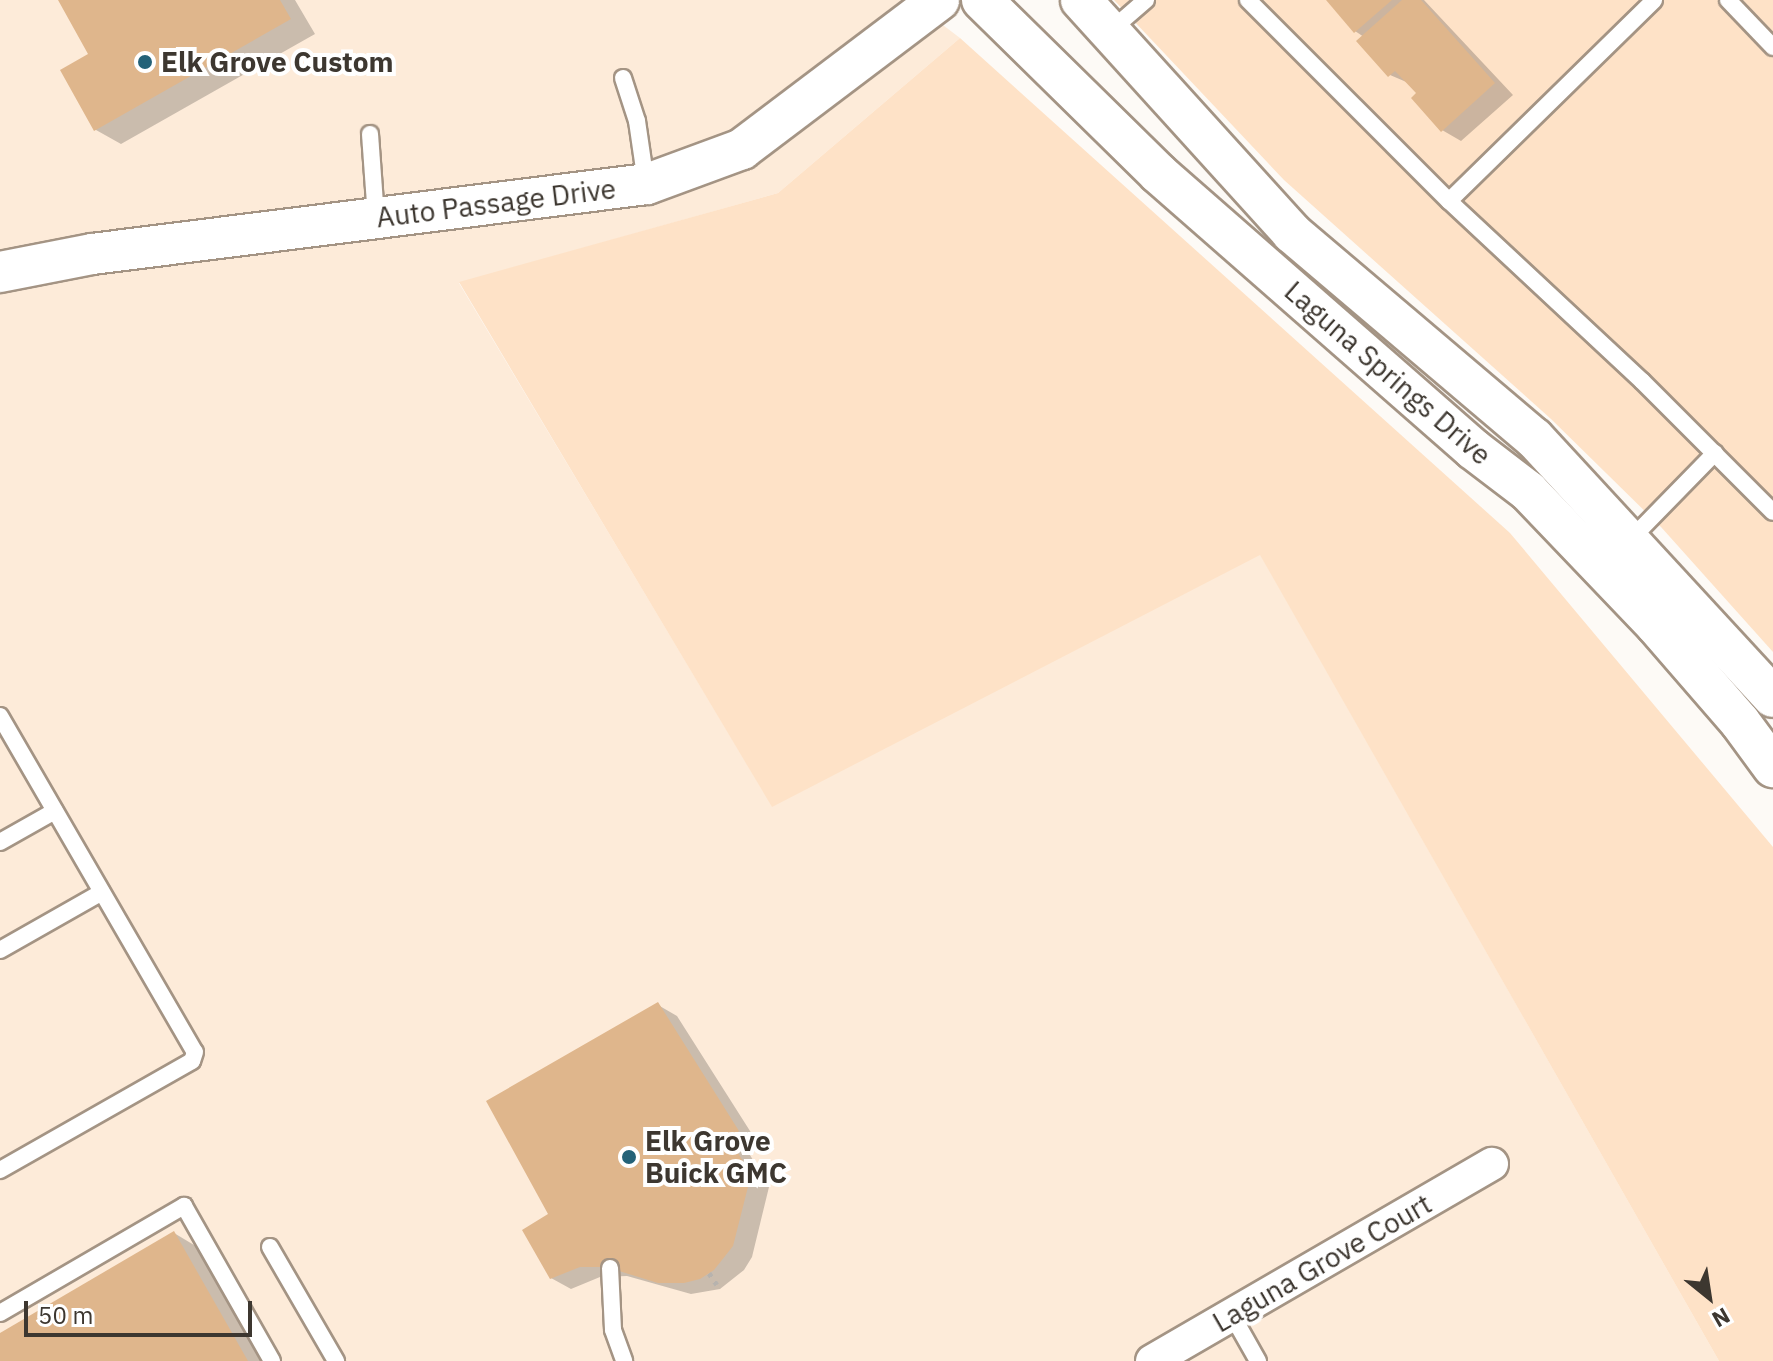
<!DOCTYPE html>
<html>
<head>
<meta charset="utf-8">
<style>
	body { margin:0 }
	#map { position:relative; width:1773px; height:1361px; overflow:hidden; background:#fdfaf6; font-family:"IBM Plex Sans",sans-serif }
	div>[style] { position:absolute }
	.built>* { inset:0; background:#fdebd9 }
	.green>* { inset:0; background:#fee2c7 }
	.shadow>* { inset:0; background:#0003 }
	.building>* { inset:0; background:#dfb68c }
	.path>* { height:5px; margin-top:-2.5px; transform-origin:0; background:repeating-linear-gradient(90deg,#b7b3ae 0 4px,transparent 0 10px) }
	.roads { filter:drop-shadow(2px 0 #a49484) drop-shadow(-2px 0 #a49484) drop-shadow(0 2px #a49484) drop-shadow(0 -2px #a49484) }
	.service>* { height:16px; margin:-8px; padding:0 8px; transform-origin:8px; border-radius:8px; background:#fff }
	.minor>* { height:32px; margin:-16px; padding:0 16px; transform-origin:16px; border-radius:16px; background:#fff }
	.tertiary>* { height:40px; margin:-20px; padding:0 20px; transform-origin:20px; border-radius:20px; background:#fff }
	.dots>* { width:22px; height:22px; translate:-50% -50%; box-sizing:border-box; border:4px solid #fff; border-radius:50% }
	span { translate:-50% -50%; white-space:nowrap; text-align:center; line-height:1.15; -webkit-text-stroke:8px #fff; paint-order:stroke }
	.poi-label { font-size:28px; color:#3d3730; font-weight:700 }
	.left { translate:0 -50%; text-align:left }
	.street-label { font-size:28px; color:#3d3730 }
	.north { position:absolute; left:1669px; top:1257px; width:80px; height:80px; -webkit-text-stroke:6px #fff; paint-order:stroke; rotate:150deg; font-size:22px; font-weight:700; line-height:32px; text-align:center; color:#3d3730 }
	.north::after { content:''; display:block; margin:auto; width:28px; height:36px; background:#3d3730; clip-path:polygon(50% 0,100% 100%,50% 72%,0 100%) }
	.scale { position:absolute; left:24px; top:1301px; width:228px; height:36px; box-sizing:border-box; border:4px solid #3d3730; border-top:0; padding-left:10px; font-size:24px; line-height:28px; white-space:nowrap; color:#3d3730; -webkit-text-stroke:6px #fff; paint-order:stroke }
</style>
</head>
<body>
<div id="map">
	<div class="built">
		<div style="clip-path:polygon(0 0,910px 0,960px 38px,778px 193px,459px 283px,772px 806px,1260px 554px,1719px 1361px,0 1361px)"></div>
	</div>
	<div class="green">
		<div style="clip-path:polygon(1114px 0,1773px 0,1773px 652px,1661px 527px,1551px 419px,1284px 180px)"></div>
		<div style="clip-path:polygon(960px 38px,1510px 533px,1773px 847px,1773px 1361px,1719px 1361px,1260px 555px,772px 807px,459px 282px,778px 193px)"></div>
	</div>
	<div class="shadow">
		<div style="clip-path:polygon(60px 0,295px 0,315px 34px,121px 144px,96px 130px,91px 54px)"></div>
		<div style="clip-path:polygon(1329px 0,1424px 0,1513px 95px,1461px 141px,1442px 130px,1411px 84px,1390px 75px,1364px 37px,1355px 31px)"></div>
		<div style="clip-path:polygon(658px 1005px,677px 1016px,757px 1142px,747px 1150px,769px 1187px,752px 1257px,744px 1270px,720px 1289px,691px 1294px,627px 1276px,600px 1277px,571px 1289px,551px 1278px,551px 1215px)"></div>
		<div style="clip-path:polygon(174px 1233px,199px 1248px,264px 1361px,0 1361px,0 1336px)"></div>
	</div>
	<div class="building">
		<div style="clip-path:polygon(58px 0,280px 0,291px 19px,94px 131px,60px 70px,88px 54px)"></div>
		<div style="clip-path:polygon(1326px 0,1392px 0,1354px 33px)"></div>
		<div style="clip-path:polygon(1402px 0,1421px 0,1495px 83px,1441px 132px,1411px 98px,1416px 93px,1395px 71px,1388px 77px,1356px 41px)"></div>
		<div style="clip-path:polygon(658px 1002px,739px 1131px,730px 1139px,751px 1175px,733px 1246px,714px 1270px,700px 1279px,684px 1283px,658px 1283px,606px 1267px,580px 1267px,550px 1279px,522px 1230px,548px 1214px,486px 1101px)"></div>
		<div style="clip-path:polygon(174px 1231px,248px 1361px,0 1361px,0 1333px)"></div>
	</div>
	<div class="path">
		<div style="left:709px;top:1273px;width:14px;rotate:56deg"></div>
	</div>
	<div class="roads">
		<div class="service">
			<div style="left:1248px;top:0;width:284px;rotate:45deg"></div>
			<div style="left:1449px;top:201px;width:264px;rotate:43deg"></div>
			<div style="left:1642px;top:381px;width:185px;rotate:45deg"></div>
			<div style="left:1728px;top:0;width:65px;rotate:46.2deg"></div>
			<div style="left:1109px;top:32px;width:49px;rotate:-40.9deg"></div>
			<div style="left:623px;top:78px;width:45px;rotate:72deg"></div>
			<div style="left:637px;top:121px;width:63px;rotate:81.7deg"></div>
			<div style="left:370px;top:134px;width:83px;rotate:85.9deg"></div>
			<div style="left:1449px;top:201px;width:287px;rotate:-44.4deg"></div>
			<div style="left:1629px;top:541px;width:123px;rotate:-45.7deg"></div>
			<div style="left:0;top:716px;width:388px;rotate:59.9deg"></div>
			<div style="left:195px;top:1052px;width:9px;rotate:108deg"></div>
			<div style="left:192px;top:1061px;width:221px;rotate:150.4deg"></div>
			<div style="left:0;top:842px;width:63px;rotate:-29.4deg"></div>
			<div style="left:0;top:950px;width:117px;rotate:-29.6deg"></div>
			<div style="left:270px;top:1247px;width:132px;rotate:59.9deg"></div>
			<div style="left:610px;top:1268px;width:62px;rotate:87.2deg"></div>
			<div style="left:613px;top:1330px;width:33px;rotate:70deg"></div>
			<div style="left:0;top:1313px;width:213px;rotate:-30.2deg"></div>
			<div style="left:184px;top:1206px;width:178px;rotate:60.4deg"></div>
			<div style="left:1232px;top:1315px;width:53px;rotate:60.5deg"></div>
		</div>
		<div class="minor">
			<div style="left:1152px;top:1361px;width:393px;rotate:-30.1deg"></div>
		</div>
		<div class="tertiary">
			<div style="left:982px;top:0;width:248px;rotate:44.5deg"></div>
			<div style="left:1159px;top:174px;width:417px;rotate:41.2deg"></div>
			<div style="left:1473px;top:449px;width:69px;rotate:37.4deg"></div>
			<div style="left:1528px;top:491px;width:185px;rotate:46.3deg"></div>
			<div style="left:1656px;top:625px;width:128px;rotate:49.1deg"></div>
			<div style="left:1740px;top:722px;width:56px;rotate:53.7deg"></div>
			<div style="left:1081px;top:0;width:314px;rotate:47.8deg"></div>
			<div style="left:1292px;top:233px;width:317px;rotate:40.3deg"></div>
			<div style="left:1534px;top:438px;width:352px;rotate:47.3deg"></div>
			<div style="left:0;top:272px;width:94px;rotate:-11.1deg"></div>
			<div style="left:92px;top:254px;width:559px;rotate:-7.19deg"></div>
			<div style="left:647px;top:184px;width:101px;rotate:-20.2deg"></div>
			<div style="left:742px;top:149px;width:247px;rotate:-37.1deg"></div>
		</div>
	</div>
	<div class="dots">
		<div style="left:145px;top:62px;background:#246278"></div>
		<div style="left:629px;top:1157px;background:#246278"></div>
	</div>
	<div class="poi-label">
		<span class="left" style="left:161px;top:62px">Elk Grove Custom</span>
		<span class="left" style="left:645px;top:1157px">Elk Grove<br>Buick GMC</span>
	</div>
	<div class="street-label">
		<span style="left:496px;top:203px;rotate:-7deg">Auto Passage Drive</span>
		<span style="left:1388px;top:373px;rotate:41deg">Laguna Springs Drive</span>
		<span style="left:1322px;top:1263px;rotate:-30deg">Laguna Grove Court</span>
	</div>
	<div class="north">N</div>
	<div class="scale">50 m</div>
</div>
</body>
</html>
